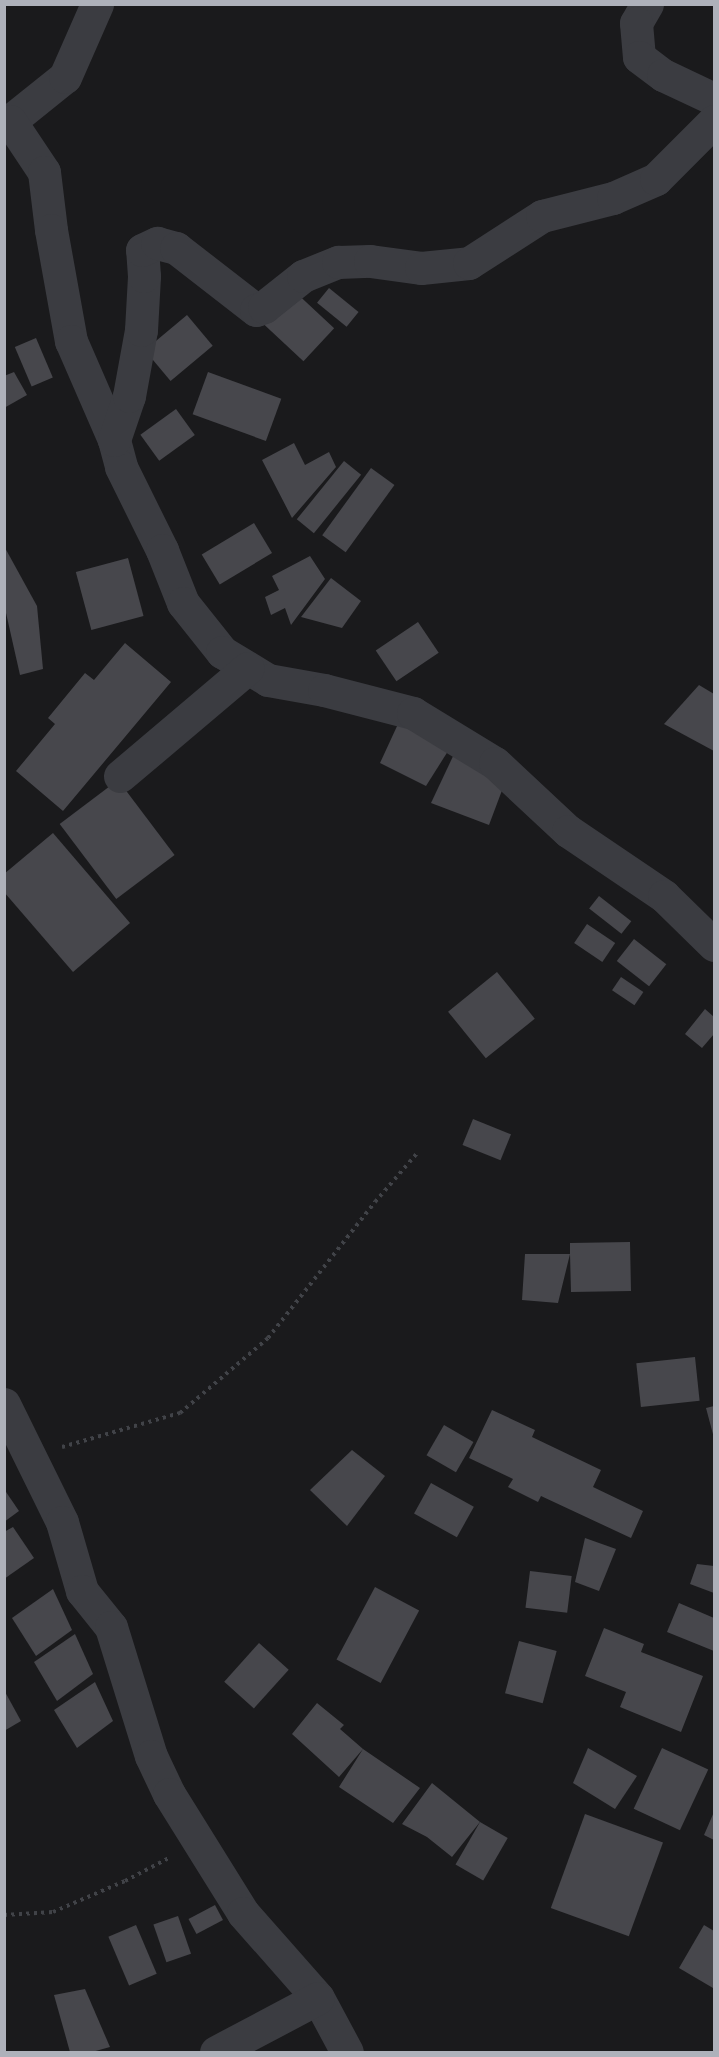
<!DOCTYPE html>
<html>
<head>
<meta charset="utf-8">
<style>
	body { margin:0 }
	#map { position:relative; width:719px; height:2057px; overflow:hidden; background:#1a1a1c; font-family:"Work Sans",sans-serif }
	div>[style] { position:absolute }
	.building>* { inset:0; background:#47474c; transform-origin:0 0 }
	.path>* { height:4px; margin-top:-2px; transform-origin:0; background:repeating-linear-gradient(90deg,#414348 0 3px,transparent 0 7.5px) }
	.minor>* { height:33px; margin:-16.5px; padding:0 16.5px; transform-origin:16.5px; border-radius:16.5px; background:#3b3c41 }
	span { translate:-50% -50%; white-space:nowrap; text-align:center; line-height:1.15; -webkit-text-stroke:4.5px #151517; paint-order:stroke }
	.frame { position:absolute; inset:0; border:6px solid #aeb1ba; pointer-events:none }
</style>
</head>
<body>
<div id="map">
	<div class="building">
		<div style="left:291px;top:288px;width:59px;height:45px;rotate:43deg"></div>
		<div style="left:329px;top:288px;width:38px;height:19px;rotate:39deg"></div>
		<div style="left:187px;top:315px;width:40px;height:55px;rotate:50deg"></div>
		<div style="left:36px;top:338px;width:43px;height:23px;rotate:67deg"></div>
		<div style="clip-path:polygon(14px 372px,27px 395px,4px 408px,4px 376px)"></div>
		<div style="left:208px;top:372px;width:78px;height:45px;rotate:20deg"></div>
		<div style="left:176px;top:409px;width:32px;height:44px;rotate:54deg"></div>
		<div style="clip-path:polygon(294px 443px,305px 465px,329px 452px,336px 467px,292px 518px,262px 460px)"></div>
		<div style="left:344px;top:461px;width:22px;height:75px;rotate:39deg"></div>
		<div style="left:371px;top:468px;width:29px;height:83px;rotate:36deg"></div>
		<div style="left:254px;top:523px;width:35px;height:61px;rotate:59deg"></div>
		<div style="clip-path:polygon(4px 546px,37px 606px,43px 669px,20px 675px,4px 604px)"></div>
		<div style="clip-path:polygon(310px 556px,325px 579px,291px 625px,285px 608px,271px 615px,265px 597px,279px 590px,272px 576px)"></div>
		<div style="left:128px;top:558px;width:60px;height:54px;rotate:75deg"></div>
		<div style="clip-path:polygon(331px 578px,361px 601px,342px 628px,301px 617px)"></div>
		<div style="left:418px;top:622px;width:37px;height:51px;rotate:56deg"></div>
		<div style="clip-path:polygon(125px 643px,171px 682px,63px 811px,16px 771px,55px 724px,48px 718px,85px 673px,94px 680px)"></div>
		<div style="clip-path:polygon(699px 685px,714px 694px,714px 751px,664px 724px)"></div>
		<div style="clip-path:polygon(404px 711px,455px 740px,426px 786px,380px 763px)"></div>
		<div style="clip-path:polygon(455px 752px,507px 777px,489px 825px,431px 803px)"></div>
		<div style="left:118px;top:780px;width:94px;height:73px;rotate:53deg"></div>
		<div style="clip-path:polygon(53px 833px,130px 923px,73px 972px,4px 892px,4px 874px)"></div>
		<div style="left:599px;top:896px;width:41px;height:16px;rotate:38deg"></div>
		<div style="left:587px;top:924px;width:34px;height:23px;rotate:34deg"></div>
		<div style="left:634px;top:939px;width:41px;height:28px;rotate:38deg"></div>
		<div style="left:497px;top:972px;width:60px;height:63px;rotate:51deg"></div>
		<div style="left:621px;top:977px;width:27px;height:16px;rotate:34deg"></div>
		<div style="clip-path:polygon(705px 1009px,714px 1017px,714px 1034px,702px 1048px,685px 1034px)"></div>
		<div style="left:473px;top:1119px;width:41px;height:28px;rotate:22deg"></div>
		<div style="clip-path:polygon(630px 1242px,631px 1291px,571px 1292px,570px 1254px,558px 1303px,522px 1300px,525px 1254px,570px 1254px,570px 1243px)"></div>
		<div style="left:695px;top:1357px;width:44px;height:59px;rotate:84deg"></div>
		<div style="clip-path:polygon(714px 1406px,714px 1438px,706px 1408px)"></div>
		<div style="clip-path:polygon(492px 1410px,535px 1430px,532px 1437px,601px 1470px,593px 1487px,643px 1511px,631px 1538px,541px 1496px,538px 1502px,508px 1487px,513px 1479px,469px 1458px)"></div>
		<div style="left:444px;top:1425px;width:34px;height:35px;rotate:30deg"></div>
		<div style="clip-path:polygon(352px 1450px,385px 1476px,347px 1526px,310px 1490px)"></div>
		<div style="left:431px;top:1483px;width:49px;height:35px;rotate:29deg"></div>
		<div style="clip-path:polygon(4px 1489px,19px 1511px,4px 1522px)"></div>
		<div style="clip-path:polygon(13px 1527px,34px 1558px,4px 1579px,4px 1532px)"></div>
		<div style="clip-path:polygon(585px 1538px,616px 1549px,599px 1591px,575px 1582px)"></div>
		<div style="clip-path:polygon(697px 1564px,714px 1566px,714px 1593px,690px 1584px)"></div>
		<div style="left:530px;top:1571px;width:42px;height:37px;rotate:7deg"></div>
		<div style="left:375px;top:1587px;width:50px;height:82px;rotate:28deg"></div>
		<div style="clip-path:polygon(53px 1589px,72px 1630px,36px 1656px,12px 1618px)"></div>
		<div style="clip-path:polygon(679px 1603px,714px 1618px,714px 1651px,667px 1632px)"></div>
		<div style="clip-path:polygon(604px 1628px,644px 1644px,641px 1652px,703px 1676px,681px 1732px,620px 1707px,626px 1692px,585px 1676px)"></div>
		<div style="clip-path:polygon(75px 1634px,93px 1674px,57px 1701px,34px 1662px)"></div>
		<div style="left:519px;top:1641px;width:39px;height:54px;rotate:15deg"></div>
		<div style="left:259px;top:1643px;width:40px;height:52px;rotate:42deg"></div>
		<div style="clip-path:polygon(95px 1682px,113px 1721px,77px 1748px,54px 1710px)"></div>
		<div style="clip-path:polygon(4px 1690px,21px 1721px,4px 1731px)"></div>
		<div style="clip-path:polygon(317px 1703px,344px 1725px,340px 1729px,363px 1749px,420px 1788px,393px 1823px,339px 1787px,363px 1749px,339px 1777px,292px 1734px)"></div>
		<div style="clip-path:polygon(588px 1748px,637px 1776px,615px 1809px,573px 1783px)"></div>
		<div style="left:662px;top:1748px;width:51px;height:67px;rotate:25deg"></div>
		<div style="clip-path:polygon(432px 1783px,480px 1822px,452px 1857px,427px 1837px,402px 1824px)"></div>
		<div style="clip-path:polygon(714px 1812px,714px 1840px,704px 1835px)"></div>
		<div style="left:585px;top:1814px;width:83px;height:100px;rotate:20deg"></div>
		<div style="left:480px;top:1822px;width:32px;height:49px;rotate:30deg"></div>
		<div style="left:215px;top:1905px;width:17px;height:30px;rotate:62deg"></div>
		<div style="left:178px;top:1916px;width:40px;height:26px;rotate:71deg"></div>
		<div style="left:136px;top:1925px;width:53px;height:30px;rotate:67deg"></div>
		<div style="clip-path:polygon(704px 1925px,714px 1931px,713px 1988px,679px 1968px)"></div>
		<div style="clip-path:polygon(85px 1989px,110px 2047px,92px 2052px,70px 2052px,54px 1995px)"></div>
	</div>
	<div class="path">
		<div style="left:62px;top:1447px;width:123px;rotate:-16.1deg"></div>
		<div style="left:180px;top:1413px;width:116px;rotate:-40.4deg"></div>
		<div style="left:268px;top:1338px;width:173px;rotate:-51.8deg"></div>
		<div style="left:375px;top:1202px;width:67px;rotate:-49.2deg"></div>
		<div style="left:4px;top:1915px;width:49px;rotate:-3.5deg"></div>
		<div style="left:53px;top:1912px;width:78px;rotate:-23.3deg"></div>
		<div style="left:125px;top:1881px;width:50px;rotate:-27.6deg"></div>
	</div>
	<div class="minor">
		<div style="left:647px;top:4px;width:22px;rotate:120deg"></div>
		<div style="left:636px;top:23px;width:34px;rotate:85deg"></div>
		<div style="left:639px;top:57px;width:30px;rotate:37deg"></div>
		<div style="left:663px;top:75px;width:56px;rotate:25.2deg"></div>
		<div style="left:10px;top:121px;width:70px;rotate:-38.7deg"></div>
		<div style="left:65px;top:77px;width:80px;rotate:-66.3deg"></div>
		<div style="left:4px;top:123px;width:6px;rotate:-18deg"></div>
		<div style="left:10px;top:121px;width:61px;rotate:56.3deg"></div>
		<div style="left:44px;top:172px;width:58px;rotate:83.1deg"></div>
		<div style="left:51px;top:230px;width:113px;rotate:79.8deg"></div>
		<div style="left:71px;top:341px;width:108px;rotate:66.5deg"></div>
		<div style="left:114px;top:440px;width:28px;rotate:75deg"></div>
		<div style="left:121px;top:467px;width:93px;rotate:63.7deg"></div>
		<div style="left:162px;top:550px;width:57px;rotate:68.4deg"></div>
		<div style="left:183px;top:603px;width:63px;rotate:51.5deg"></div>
		<div style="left:222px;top:652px;width:54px;rotate:31.3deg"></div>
		<div style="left:268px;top:680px;width:57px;rotate:10.1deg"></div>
		<div style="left:324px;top:690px;width:92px;rotate:14.5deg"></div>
		<div style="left:413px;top:713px;width:96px;rotate:31.4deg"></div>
		<div style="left:495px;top:763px;width:100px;rotate:43deg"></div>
		<div style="left:568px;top:831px;width:116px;rotate:34.1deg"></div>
		<div style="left:664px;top:896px;width:70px;rotate:44.4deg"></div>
		<div style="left:114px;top:440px;width:46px;rotate:-71.2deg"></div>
		<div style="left:129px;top:396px;width:67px;rotate:-79.7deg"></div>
		<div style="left:141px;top:330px;width:54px;rotate:-86.8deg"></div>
		<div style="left:144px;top:276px;width:26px;rotate:-94deg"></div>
		<div style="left:142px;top:250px;width:17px;rotate:-25deg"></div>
		<div style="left:157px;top:243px;width:20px;rotate:15deg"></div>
		<div style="left:176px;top:248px;width:101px;rotate:37.8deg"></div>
		<div style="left:256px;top:310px;width:9px;rotate:-21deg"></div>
		<div style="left:264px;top:307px;width:50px;rotate:-38.5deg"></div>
		<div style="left:303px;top:276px;width:38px;rotate:-22deg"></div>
		<div style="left:338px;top:262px;width:32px;rotate:-2deg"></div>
		<div style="left:370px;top:261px;width:51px;rotate:7.8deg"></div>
		<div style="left:421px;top:268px;width:48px;rotate:-5.9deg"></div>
		<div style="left:469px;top:263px;width:87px;rotate:-32.8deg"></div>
		<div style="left:542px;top:216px;width:73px;rotate:-14.2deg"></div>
		<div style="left:613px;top:198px;width:47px;rotate:-23.8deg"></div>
		<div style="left:656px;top:179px;width:82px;rotate:-45deg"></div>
		<div style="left:120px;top:776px;width:167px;rotate:-40.2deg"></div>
		<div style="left:4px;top:1404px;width:131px;rotate:63.8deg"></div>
		<div style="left:62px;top:1522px;width:72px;rotate:73.8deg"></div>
		<div style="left:82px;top:1591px;width:46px;rotate:51.1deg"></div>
		<div style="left:111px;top:1627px;width:135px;rotate:72.8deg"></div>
		<div style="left:151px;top:1756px;width:42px;rotate:64.7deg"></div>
		<div style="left:169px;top:1794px;width:140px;rotate:58.1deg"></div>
		<div style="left:243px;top:1913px;width:113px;rotate:48.6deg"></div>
		<div style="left:318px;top:1998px;width:61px;rotate:61.8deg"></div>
		<div style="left:216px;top:2052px;width:115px;rotate:-27.9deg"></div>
	</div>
	<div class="frame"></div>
</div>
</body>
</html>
